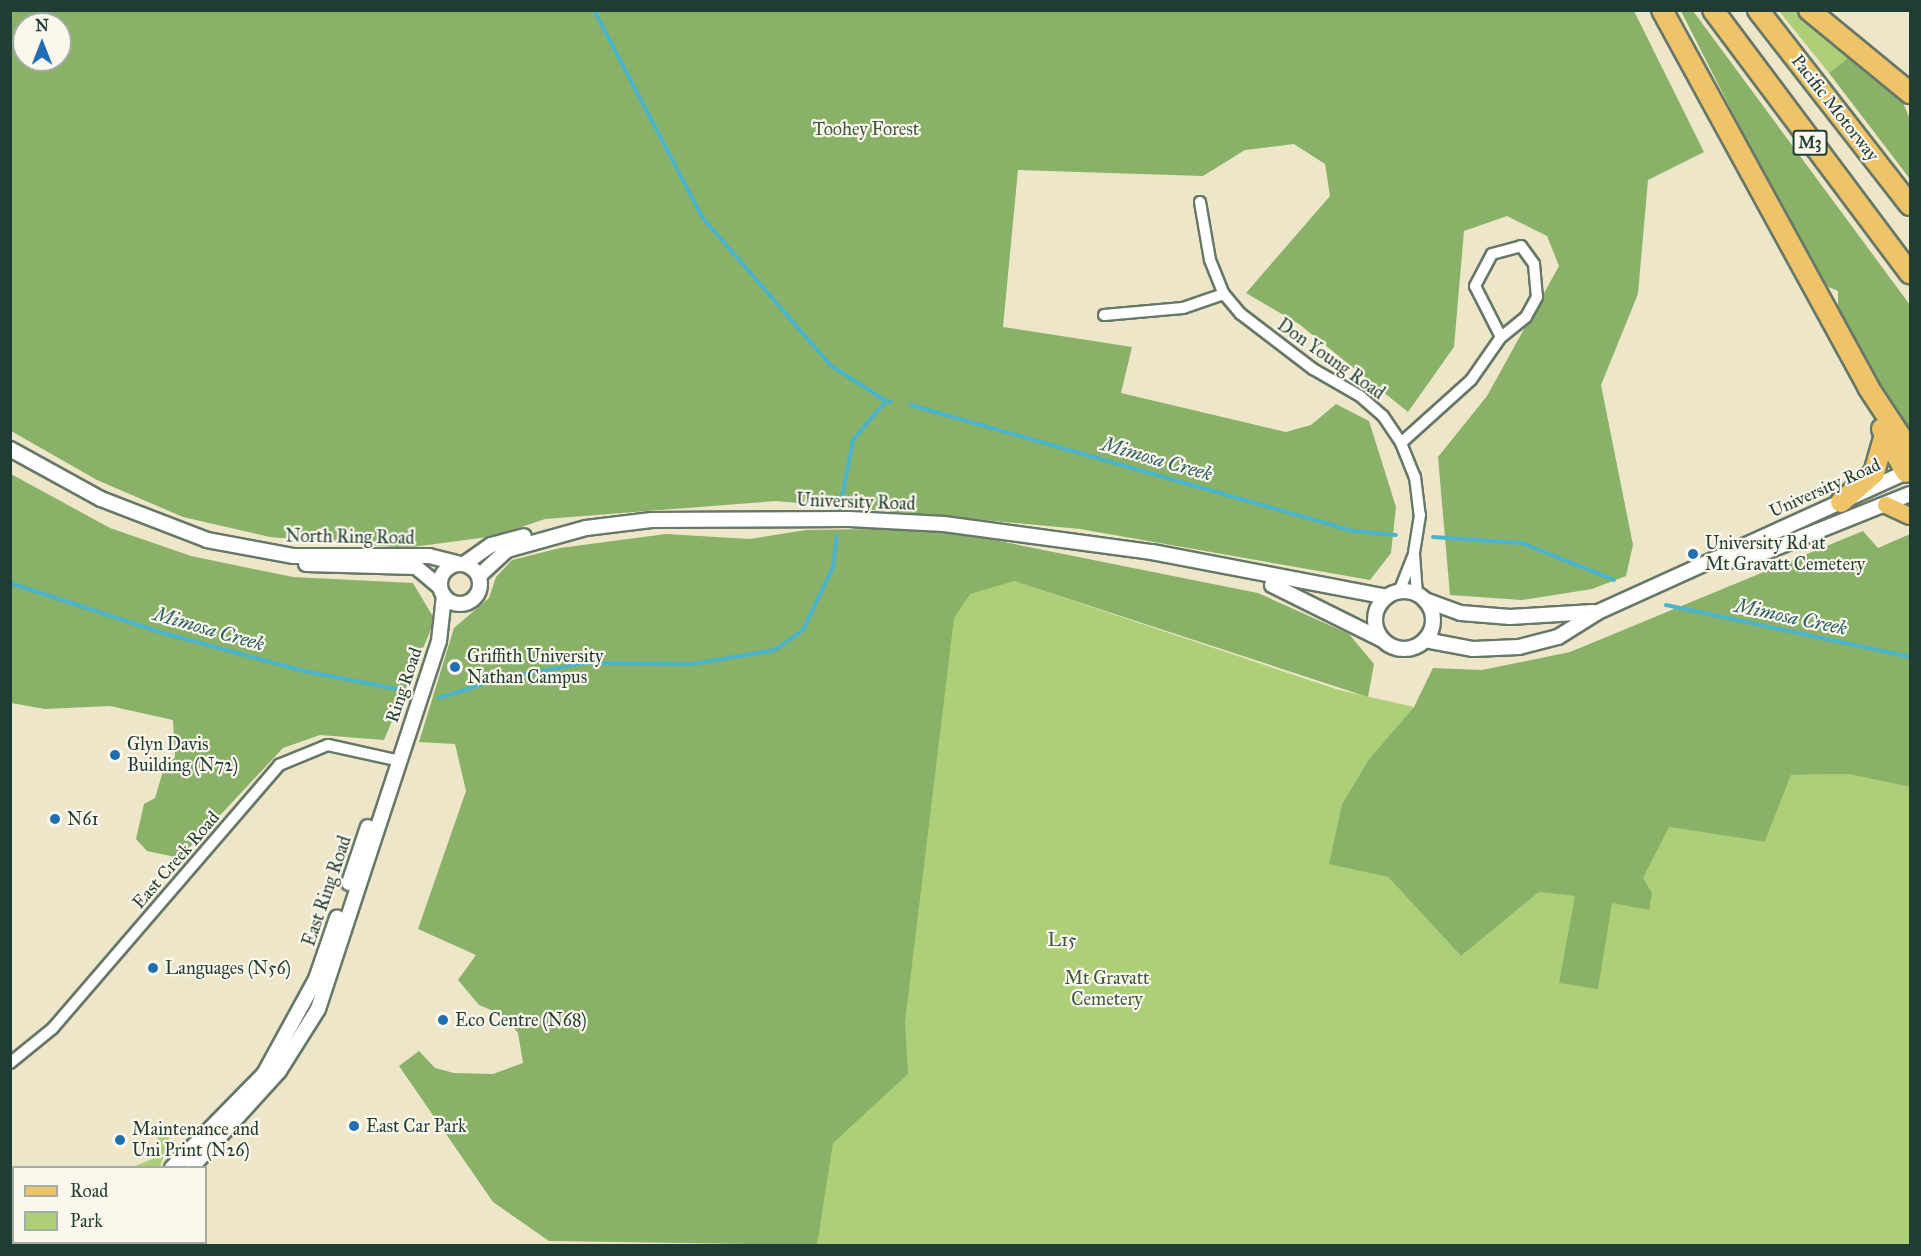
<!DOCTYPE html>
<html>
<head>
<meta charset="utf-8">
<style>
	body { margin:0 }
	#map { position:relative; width:1921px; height:1256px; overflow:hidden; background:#eee6c9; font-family:"IM FELL Great Primer",serif }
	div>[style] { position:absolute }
	.green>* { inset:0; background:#accf78 }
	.forest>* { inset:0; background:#89b268 }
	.stream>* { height:4px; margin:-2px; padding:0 2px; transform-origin:2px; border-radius:2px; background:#4bb3ca }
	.roads { filter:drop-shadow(2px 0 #677868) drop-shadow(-2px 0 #677868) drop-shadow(0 2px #677868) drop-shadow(0 -2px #677868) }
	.minor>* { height:10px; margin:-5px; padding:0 5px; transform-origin:5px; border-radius:5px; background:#fff }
	.tertiary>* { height:14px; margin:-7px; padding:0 7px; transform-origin:7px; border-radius:7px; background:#fff }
	.tertiary>.ring { margin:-7px; padding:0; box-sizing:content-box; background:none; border:14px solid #fff; border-radius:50% }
	.primary>* { height:16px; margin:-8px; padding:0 8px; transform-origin:8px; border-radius:8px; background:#efc469 }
	.motorway>* { height:20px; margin:-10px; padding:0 10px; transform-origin:10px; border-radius:10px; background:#efc469 }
	.dots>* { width:16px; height:16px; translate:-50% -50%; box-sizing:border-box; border:3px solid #fbf7ec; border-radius:50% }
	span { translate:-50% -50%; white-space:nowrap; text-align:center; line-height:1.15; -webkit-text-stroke:4.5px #fbf7ec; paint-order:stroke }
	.shield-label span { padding:2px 4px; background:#fbf7ec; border:2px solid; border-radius:4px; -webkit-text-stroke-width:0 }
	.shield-label { font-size:16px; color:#1f3d34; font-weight:700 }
	.street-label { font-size:18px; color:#1f3d34 }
	.park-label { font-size:18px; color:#3b5a42 }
	.poi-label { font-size:18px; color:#1f3d34 }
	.left { translate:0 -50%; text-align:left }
	.water-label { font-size:20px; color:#2c6061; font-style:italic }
	.frame { position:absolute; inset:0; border:12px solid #1f3d34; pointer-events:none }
	.legend { position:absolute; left:12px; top:1166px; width:195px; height:78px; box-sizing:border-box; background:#fbf7ec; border:2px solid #a3ada2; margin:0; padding:8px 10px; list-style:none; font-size:18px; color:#1f3d34 }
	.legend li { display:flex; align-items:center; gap:12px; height:30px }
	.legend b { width:30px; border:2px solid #a3ada2 }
	.north { position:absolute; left:12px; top:12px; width:60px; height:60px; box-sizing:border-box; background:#fbf7ec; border:2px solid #a3ada2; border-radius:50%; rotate:0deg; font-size:16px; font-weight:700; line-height:24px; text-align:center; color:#1f3d34 }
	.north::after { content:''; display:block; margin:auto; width:21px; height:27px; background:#1f6fb2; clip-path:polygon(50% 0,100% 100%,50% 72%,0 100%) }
</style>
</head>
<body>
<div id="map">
	<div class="green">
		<div style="clip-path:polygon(1779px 11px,1798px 11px,1849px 57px,1829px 73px)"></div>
		<div style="clip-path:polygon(942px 557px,1339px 690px,1414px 707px,1369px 759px,1342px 804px,1330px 863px,1388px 877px,1461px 956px,1539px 892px,1669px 827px,1765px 842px,1791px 775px,1848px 774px,1910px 787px,1910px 1245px,808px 1246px)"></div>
		<div style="clip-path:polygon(141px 1122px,171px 1133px,160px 1167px,133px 1167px,152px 1159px,150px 1153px,162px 1146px,152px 1128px,145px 1133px)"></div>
	</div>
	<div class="forest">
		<div style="clip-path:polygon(evenodd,11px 10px,1634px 11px,1704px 152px,1648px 180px,1638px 294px,1601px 385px,1633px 545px,1626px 576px,1592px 589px,1522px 600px,1450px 595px,1438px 457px,1487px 396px,1559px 266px,1547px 236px,1507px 216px,1464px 231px,1454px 347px,1408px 412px,1299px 324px,1246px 293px,1330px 196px,1325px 164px,1294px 144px,1245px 150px,1203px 176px,1018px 170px,1003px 327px,1132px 347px,1121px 393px,1286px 432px,1311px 425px,1336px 404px,1369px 421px,1396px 507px,1391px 553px,1370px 580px,1080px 529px,776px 501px,545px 519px,495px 536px,405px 548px,270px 537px,183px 517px,97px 480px,11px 431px,11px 10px,24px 24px,60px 24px,60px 60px,24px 60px,24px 24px)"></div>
		<div style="clip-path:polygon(1681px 11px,1693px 11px,1910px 305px,1910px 434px,1838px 320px,1838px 291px,1819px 283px)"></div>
		<div style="clip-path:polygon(1849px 57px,1903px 103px,1910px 119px,1910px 179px,1829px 73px)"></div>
		<div style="clip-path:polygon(11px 474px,110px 528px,191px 556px,293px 577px,413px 583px,435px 620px,384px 740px,320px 735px,283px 748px,180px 858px,147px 851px,136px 839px,144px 804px,155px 798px,163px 771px,175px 757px,173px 720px,110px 706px,45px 709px,11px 703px)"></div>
		<div style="clip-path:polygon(934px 528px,1258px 593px,1349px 634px,1374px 664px,1368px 697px,1014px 581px,970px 594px,954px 618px,905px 1022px,908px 1074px,833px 1143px,817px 1245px,549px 1241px,493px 1202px,399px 1066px,419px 1051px,435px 1068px,454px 1073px,493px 1074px,523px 1063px,518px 1033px,505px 1016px,479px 1005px,458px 980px,476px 955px,418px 929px,466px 791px,455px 744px,419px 742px,454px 628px,489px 598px,496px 577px,512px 560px,560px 548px,666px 534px,750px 539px,806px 530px)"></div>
		<div style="clip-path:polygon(1863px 531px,1878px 548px,1910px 534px,1910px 787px,1848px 774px,1791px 775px,1765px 842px,1669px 827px,1643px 878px,1652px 893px,1649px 910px,1612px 903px,1598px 989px,1559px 983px,1575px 896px,1539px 892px,1461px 956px,1388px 877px,1329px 864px,1342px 804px,1369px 759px,1414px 707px,1433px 668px,1482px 670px,1570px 652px)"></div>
	</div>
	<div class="stream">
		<div style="left:594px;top:10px;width:233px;rotate:62.4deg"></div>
		<div style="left:702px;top:217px;width:196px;rotate:49.1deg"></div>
		<div style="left:830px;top:365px;width:67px;rotate:32.7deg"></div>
		<div style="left:911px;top:405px;width:459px;rotate:15.9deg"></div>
		<div style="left:1352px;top:531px;width:44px;rotate:5.2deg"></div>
		<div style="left:840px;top:508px;width:69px;rotate:-79.2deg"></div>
		<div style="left:853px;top:440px;width:51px;rotate:-49.8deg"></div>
		<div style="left:886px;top:401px;width:5px;rotate:11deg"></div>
		<div style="left:1433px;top:537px;width:89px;rotate:3.9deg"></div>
		<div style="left:1522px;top:543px;width:99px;rotate:21.9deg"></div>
		<div style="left:10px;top:583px;width:161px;rotate:18.1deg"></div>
		<div style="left:163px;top:633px;width:146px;rotate:15.1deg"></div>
		<div style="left:304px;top:671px;width:100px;rotate:11deg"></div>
		<div style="left:1666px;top:605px;width:249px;rotate:12deg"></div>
		<div style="left:439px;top:698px;width:66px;rotate:-17.6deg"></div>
		<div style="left:502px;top:678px;width:84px;rotate:-10.2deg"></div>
		<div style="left:585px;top:663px;width:108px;rotate:0.5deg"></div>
		<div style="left:693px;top:664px;width:83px;rotate:-9.7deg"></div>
		<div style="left:775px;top:650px;width:34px;rotate:-36deg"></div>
		<div style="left:803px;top:630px;width:70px;rotate:-64.5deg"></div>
		<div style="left:833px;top:567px;width:31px;rotate:-83deg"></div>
	</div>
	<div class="roads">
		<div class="minor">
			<div style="left:1200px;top:202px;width:59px;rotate:80.2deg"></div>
			<div style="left:1210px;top:260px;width:37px;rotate:68deg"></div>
			<div style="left:1224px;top:294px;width:26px;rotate:50deg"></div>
			<div style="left:1241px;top:314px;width:91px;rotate:37.4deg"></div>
			<div style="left:1313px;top:369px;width:54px;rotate:29.9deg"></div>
			<div style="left:1360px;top:396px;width:30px;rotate:41deg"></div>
			<div style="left:1383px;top:416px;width:32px;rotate:56deg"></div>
			<div style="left:1401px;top:443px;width:37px;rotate:68deg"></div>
			<div style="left:1415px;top:477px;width:38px;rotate:83deg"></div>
			<div style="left:1420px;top:515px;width:39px;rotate:99deg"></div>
			<div style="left:1414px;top:554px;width:41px;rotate:111.5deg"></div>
			<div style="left:1104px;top:315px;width:79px;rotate:-5.1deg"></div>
			<div style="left:1183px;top:308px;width:43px;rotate:-18.9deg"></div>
			<div style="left:1401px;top:443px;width:94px;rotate:-42deg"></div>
			<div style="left:1471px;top:380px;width:52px;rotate:-55.1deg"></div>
			<div style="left:1501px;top:337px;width:57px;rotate:-117deg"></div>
			<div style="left:1475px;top:286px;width:36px;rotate:-62deg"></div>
			<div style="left:1492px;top:254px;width:30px;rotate:-15deg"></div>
			<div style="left:1521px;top:246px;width:22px;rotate:54deg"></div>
			<div style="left:1534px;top:264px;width:33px;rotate:85deg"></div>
			<div style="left:1537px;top:297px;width:23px;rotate:119deg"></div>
			<div style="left:1526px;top:317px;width:32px;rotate:141deg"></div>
			<div style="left:1414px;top:554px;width:41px;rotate:85.8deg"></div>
			<div style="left:10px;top:1063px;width:55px;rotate:-39.1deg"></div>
			<div style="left:53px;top:1028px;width:347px;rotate:-49.3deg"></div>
			<div style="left:279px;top:765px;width:53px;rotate:-22.2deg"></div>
			<div style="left:328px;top:745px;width:70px;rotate:12.4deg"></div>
			<div style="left:10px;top:1235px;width:4px;rotate:27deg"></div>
		</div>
		<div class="tertiary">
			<div style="left:10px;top:449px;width:104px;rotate:28.8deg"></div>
			<div style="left:101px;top:499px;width:114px;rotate:21.1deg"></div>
			<div style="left:207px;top:540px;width:87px;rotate:10.5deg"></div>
			<div style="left:293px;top:556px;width:136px"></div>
			<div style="left:429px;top:556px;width:30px;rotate:14deg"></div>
			<div style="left:1721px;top:563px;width:49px;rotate:-14.3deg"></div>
			<div style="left:1768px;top:551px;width:153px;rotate:-21.9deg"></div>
			<div class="ring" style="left:440px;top:564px;width:26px;height:26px"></div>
			<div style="left:306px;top:564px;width:110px;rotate:1.6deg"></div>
			<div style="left:416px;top:567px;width:31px;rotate:40deg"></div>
			<div style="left:464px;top:564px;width:33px;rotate:-35deg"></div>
			<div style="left:491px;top:545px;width:34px;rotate:-15deg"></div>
			<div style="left:479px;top:576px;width:38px;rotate:-43deg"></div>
			<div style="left:507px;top:550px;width:82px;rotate:-15.6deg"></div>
			<div style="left:586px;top:528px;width:66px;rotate:-6.9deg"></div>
			<div style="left:652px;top:520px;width:197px;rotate:-0.3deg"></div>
			<div style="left:849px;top:519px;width:95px;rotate:3deg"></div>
			<div style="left:944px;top:524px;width:210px;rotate:7.7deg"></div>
			<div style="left:1152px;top:552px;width:239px;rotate:10.8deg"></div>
			<div style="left:1272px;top:585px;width:122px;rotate:26.4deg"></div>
			<div class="ring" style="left:1375px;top:591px;width:44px;height:44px"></div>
			<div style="left:1425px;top:600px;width:38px;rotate:20deg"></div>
			<div style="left:1461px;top:613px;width:49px;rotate:4.7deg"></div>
			<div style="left:1510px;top:617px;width:83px;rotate:-3.4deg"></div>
			<div style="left:1425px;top:640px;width:49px;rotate:10.6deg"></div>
			<div style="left:1473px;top:649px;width:46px;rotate:-2.5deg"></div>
			<div style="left:1519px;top:647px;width:40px;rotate:-14.4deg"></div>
			<div style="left:1558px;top:637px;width:47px;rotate:-32deg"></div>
			<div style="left:1598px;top:612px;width:338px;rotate:-24.4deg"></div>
			<div style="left:349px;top:883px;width:59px;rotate:-71.3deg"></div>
			<div style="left:172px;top:1168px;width:132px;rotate:-45.6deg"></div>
			<div style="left:264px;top:1074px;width:108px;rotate:-61.3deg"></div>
			<div style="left:316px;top:979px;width:65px;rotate:-71deg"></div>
			<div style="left:191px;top:1168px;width:131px;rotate:-47.8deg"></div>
			<div style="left:279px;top:1071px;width:73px;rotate:-57.8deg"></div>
			<div style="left:318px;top:1009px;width:387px;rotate:-71.8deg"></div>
			<div style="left:439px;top:641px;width:45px;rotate:-83.7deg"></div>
			<div style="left:92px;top:1242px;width:4px;rotate:76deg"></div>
			<div style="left:35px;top:1246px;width:4px;rotate:-76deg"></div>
		</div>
		<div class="primary">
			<div style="left:1886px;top:505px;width:26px;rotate:25deg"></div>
		</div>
		<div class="motorway">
			<div style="left:1662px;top:10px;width:430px;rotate:61.3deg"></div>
			<div style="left:1868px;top:387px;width:77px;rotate:56.7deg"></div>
			<div style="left:1713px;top:10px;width:329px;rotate:53.2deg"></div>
			<div style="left:1758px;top:10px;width:247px;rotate:52.1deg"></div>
			<div style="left:1809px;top:10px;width:131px;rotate:39.4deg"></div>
			<div style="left:1882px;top:429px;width:49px;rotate:60.8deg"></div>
			<div style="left:1841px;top:502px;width:44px;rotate:-41.3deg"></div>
			<div style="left:1874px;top:473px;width:40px;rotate:-74deg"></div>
		</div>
	</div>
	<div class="dots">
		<div style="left:1693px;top:554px;background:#1f6fb2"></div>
		<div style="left:455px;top:667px;background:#1f6fb2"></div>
		<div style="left:115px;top:755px;background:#1f6fb2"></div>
		<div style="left:55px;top:819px;background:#1f6fb2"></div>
		<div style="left:153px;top:968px;background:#1f6fb2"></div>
		<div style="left:443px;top:1020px;background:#1f6fb2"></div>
		<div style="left:354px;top:1126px;background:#1f6fb2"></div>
		<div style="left:120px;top:1140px;background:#1f6fb2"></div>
	</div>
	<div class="shield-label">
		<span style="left:1810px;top:143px">M3</span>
	</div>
	<div class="street-label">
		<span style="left:1835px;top:108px;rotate:52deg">Pacific Motorway</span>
		<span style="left:1331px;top:359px;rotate:35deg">Don Young Road</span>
		<span style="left:1825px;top:488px;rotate:-24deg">University Road</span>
		<span style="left:856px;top:502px;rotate:2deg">University Road</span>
		<span style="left:350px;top:537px;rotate:1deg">North Ring Road</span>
		<span style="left:404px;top:685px;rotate:-71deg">Ring Road</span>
		<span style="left:176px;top:860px;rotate:-49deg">East Creek Road</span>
		<span style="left:327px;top:891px;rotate:-71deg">East Ring Road</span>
	</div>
	<div class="park-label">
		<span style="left:866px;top:129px">Toohey Forest</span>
		<span style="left:1062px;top:940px">L15</span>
		<span style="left:1107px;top:989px">Mt Gravatt<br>Cemetery</span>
	</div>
	<div class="poi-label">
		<span class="left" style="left:1705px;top:554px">University Rd at<br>Mt Gravatt Cemetery</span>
		<span class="left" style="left:467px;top:667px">Griffith University<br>Nathan Campus</span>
		<span class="left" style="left:127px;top:755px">Glyn Davis<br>Building (N72)</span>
		<span class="left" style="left:67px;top:819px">N61</span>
		<span class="left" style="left:165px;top:968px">Languages (N56)</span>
		<span class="left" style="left:455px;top:1020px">Eco Centre (N68)</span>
		<span class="left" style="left:366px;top:1126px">East Car Park</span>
		<span class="left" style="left:132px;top:1140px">Maintenance and<br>Uni Print (N26)</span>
	</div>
	<div class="water-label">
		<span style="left:1157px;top:459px;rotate:16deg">Mimosa Creek</span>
		<span style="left:1791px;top:617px;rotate:12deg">Mimosa Creek</span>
		<span style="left:209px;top:629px;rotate:16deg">Mimosa Creek</span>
	</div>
	<div class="frame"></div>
	<ul class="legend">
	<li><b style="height:8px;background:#efc469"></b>Road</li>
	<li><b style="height:16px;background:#accf78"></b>Park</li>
	</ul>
	<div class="north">N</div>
</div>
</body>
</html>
